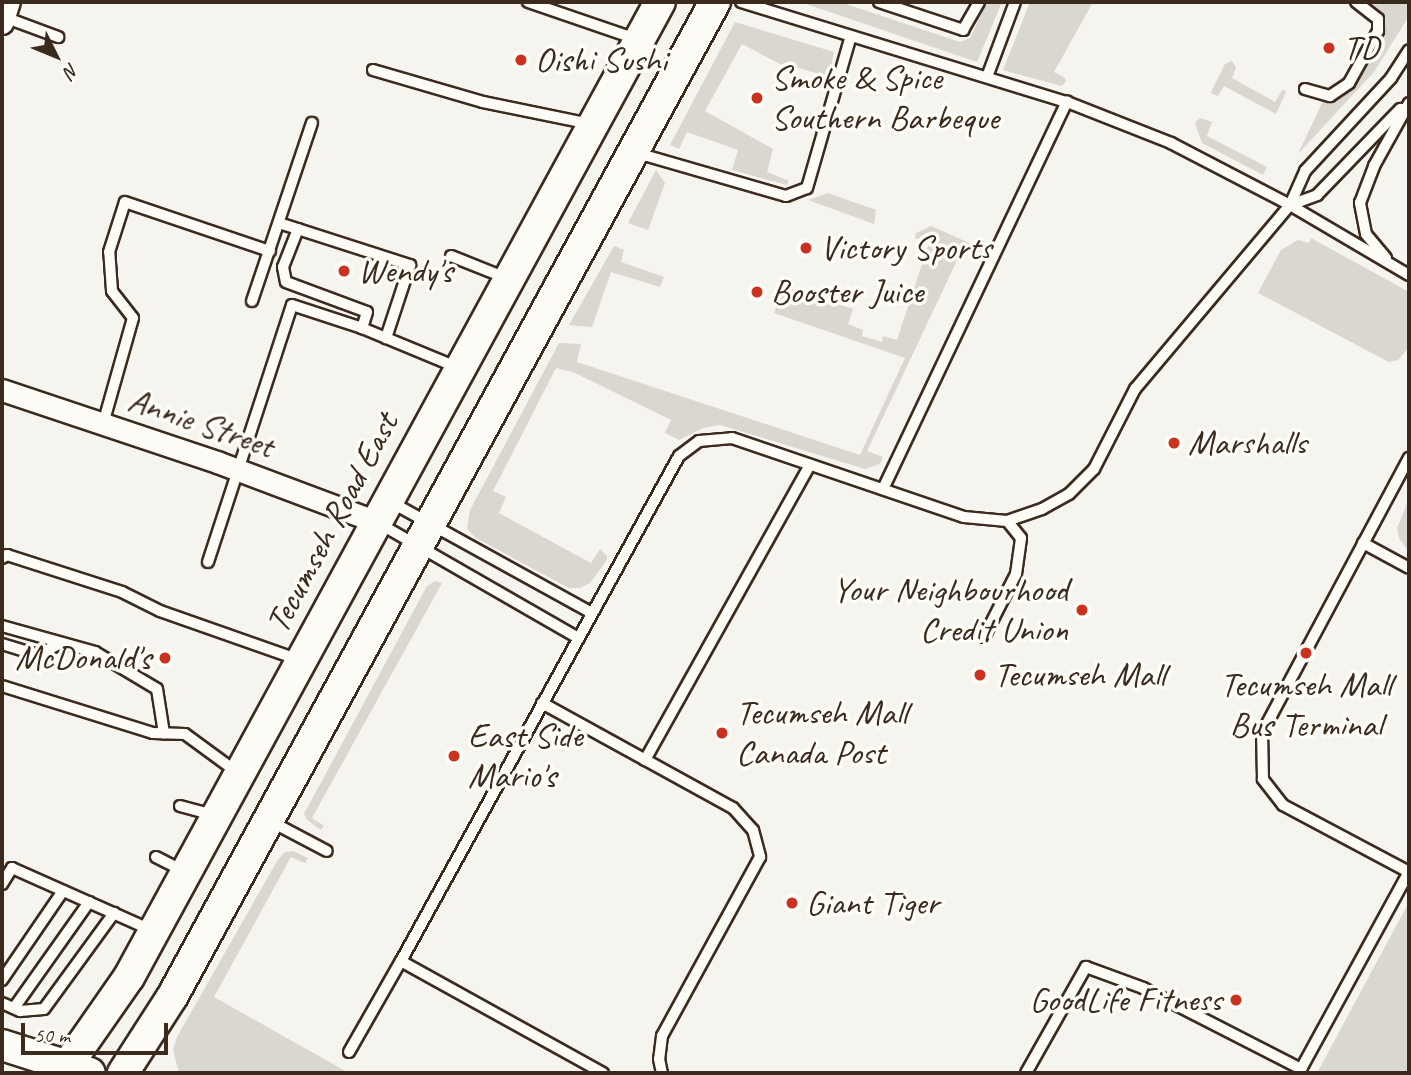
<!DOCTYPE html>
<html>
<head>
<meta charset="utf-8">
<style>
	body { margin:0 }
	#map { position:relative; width:1411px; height:1075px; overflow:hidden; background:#f5f4ee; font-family:Caveat,sans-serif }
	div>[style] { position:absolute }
	.green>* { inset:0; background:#dad6d0 }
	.roads { filter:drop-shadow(2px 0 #3b2a1e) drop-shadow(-2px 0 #3b2a1e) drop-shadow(0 2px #3b2a1e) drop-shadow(0 -2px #3b2a1e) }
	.lane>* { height:10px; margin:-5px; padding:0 5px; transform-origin:5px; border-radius:5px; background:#fdfcf7 }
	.street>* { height:21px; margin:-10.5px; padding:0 10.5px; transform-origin:10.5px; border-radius:10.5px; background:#fdfcf7 }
	.secondary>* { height:30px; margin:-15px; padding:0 15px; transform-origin:15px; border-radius:15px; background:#fdfcf7 }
	.dots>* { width:19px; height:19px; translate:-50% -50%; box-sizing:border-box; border:4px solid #fdfcf7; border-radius:50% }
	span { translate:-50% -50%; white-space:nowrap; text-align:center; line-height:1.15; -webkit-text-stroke:7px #fdfcf7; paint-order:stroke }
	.poi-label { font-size:35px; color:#3b2a1e }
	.left { translate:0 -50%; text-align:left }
	.right { translate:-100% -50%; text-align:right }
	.street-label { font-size:35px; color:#3b2a1e }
	.frame { position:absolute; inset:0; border:4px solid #3b2a1e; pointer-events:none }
	.north { position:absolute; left:21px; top:21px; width:70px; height:70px; -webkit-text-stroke:5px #fdfcf7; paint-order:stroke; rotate:133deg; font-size:19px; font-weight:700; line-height:28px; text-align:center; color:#3b2a1e }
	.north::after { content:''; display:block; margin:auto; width:24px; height:32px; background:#3b2a1e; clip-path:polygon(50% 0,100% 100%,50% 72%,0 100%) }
	.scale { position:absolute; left:21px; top:1023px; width:147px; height:32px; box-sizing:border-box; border:4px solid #3b2a1e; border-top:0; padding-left:9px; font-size:21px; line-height:24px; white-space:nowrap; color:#3b2a1e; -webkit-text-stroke:5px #fdfcf7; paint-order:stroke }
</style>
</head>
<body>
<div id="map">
	<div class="green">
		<div style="clip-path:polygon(800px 2px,840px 2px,960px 42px,970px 38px,987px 2px,1002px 2px,977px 62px)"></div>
		<div style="clip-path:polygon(1030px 2px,1093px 2px,1054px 72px,1065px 78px,1066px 82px,1061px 86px,1003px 70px)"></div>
		<div style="clip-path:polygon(1366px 2px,1409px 2px,1409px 16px,1374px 72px,1298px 154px,1322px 103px,1342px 97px,1351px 89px,1382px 33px,1383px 16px)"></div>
		<div style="clip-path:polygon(735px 22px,834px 52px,829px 77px,789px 65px,788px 68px,742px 44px,705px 111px,773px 149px,767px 172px,789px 181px,787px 185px,732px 170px,738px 150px,687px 132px,679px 149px,670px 145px)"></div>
		<div style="clip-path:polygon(1232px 61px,1236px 68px,1232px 78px,1275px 102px,1283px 89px,1286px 92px,1276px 114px,1224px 86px,1218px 96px,1212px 94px,1211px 92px,1225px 64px)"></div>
		<div style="clip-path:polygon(1200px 118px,1212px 122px,1207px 136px,1267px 167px,1263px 175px,1202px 143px,1195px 123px)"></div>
		<div style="clip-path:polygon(656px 170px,665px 183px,648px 230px,628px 223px)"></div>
		<div style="clip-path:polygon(828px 193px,876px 210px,874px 224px,808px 200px)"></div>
		<div style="clip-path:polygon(931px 226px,983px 249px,977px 257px,961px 252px,867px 451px,883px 457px,880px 464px,865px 469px,720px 425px,703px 428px,679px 440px,665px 433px,671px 420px,573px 372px,556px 368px,493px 491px,506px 497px,499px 513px,591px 563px,600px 549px,607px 556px,607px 560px,590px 583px,580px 588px,569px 588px,476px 538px,467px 529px,470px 510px,559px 343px,581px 344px,577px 362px,860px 455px,905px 358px,774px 313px,784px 286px,853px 309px,848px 324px,863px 330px,862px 336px,882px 342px,883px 336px,897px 340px,929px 243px,915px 238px,916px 233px)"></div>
		<div style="clip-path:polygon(1311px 238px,1409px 292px,1409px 347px,1398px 360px,1389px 362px,1258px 293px,1281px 250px,1298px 240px,1309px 243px)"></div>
		<div style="clip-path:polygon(614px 246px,624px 250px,621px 262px,664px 277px,660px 287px,611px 272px,592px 327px,569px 325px)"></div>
		<div style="clip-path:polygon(1409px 499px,1409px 552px,1399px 538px,1397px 528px)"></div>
		<div style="clip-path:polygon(435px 581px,442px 583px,312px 818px,324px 826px,321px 830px,307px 820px,304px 814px,427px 586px)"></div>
		<div style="clip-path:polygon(293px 851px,308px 858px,305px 863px,291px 857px,214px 997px,349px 1073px,179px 1073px,173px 1050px,177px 1037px,277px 861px,285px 852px)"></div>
		<div style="clip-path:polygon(1409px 902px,1409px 1073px,1317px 1073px)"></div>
	</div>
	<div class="roads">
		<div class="lane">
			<div style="left:528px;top:2px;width:114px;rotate:18.9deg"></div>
			<div style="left:741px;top:2px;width:341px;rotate:17.1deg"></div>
			<div style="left:1067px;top:102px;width:112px;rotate:21.5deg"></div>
			<div style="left:1171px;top:143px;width:134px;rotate:27.5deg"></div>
			<div style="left:1290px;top:205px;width:138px;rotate:30.5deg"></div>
			<div style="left:879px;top:2px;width:89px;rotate:18.4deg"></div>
			<div style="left:963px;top:30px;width:32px;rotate:-60deg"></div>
			<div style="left:4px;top:17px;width:58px;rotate:20.3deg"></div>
			<div style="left:373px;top:70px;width:115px;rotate:16.2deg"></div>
			<div style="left:483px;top:102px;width:109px;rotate:11.6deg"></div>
			<div style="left:987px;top:77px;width:80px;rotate:-69.5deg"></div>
			<div style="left:1305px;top:89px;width:26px;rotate:16deg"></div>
			<div style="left:1330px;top:96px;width:23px;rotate:-34deg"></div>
			<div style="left:1349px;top:83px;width:60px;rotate:-60.9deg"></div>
			<div style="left:1378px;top:31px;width:12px;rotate:-90deg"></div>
			<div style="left:1378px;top:19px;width:28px;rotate:-142deg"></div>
			<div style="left:637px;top:153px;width:155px;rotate:16.1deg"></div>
			<div style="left:786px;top:196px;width:22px;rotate:-21deg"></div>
			<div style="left:807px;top:188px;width:158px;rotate:-73.9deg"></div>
			<div style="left:1290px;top:205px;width:29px;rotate:-20deg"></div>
			<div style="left:1317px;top:195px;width:120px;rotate:-46deg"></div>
			<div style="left:279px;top:223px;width:138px;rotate:17.8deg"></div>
			<div style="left:410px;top:265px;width:77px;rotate:108.2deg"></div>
			<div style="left:298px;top:229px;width:41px;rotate:111.5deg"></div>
			<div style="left:283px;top:267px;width:15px;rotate:79deg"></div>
			<div style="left:286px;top:282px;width:86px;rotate:20.3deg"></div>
			<div style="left:367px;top:312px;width:17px;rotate:107deg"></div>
			<div style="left:451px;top:256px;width:59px;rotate:21.8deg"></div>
			<div style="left:1386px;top:258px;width:31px;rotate:-130deg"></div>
			<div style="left:1366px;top:234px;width:32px;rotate:-101deg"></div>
			<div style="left:1360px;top:203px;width:40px;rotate:-69deg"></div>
			<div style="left:1374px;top:166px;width:72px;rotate:-60.9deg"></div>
			<div style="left:252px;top:301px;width:188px;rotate:-71.4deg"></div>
			<div style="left:103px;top:424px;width:110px;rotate:-74.2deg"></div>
			<div style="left:133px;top:318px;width:34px;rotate:-128deg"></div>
			<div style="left:112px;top:291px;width:39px;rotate:-94deg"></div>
			<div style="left:109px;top:252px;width:52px;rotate:-72.3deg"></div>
			<div style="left:125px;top:202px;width:153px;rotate:18.7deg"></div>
			<div style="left:883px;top:489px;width:429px;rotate:-64.6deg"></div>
			<div style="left:389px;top:501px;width:232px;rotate:28.9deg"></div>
			<div style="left:380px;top:524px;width:228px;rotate:29.9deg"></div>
			<div style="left:1363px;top:543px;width:52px;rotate:28.5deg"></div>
			<div style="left:2px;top:558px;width:6px;rotate:-31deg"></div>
			<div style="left:7px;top:555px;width:121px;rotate:17.8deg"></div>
			<div style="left:122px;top:592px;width:42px;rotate:26.6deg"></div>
			<div style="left:160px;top:611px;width:147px;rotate:19.4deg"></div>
			<div style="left:208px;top:562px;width:270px;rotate:-71.9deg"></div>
			<div style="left:292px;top:305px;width:74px;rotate:18.2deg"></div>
			<div style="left:362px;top:328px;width:105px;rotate:22.4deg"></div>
			<div style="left:2px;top:626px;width:97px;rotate:15.6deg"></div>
			<div style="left:95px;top:652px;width:72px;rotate:30.8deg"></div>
			<div style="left:157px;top:689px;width:45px;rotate:81deg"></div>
			<div style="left:984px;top:637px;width:71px;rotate:-63.1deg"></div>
			<div style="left:1016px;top:574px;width:36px;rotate:-82deg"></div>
			<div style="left:1021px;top:538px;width:22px;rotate:-129deg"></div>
			<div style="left:2px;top:644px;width:38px;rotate:17deg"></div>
			<div style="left:38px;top:655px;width:24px;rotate:-28deg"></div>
			<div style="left:2px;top:686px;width:158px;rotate:17.3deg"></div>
			<div style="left:153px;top:733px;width:32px;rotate:2deg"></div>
			<div style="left:185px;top:734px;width:66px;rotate:36.3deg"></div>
			<div style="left:542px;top:703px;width:218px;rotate:28.8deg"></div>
			<div style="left:733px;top:808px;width:30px;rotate:48deg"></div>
			<div style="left:753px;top:830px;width:28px;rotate:75deg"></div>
			<div style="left:760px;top:857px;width:204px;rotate:118.7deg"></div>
			<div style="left:662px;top:1036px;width:23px;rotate:97deg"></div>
			<div style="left:659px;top:1059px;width:14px;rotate:78deg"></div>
			<div style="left:645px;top:760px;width:338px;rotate:-60.8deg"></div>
			<div style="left:180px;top:806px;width:35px;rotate:15deg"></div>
			<div style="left:270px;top:821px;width:64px;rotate:27.8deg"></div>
			<div style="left:156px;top:857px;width:30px;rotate:27deg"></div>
			<div style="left:1409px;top:872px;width:143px;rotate:-152deg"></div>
			<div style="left:1283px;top:805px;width:33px;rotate:-128deg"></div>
			<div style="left:1263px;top:779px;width:46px;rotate:-91.2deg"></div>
			<div style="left:1262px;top:733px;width:312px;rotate:-61.9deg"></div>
			<div style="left:2px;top:884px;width:19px;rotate:-58deg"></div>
			<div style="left:12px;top:868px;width:152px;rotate:24deg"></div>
			<div style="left:2px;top:980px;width:108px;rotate:-55.6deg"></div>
			<div style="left:2px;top:1003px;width:20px;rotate:24deg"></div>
			<div style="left:20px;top:1011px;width:24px;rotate:-5deg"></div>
			<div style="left:44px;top:1009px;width:119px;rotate:-53.9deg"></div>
			<div style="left:14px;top:1008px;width:130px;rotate:-54.7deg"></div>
			<div style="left:349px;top:1052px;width:105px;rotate:-60.3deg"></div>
			<div style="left:603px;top:1073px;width:231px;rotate:-151deg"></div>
			<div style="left:401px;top:961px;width:576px;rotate:-61.17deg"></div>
			<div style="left:679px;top:456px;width:25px;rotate:-37deg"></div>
			<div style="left:699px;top:441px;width:33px;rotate:-5deg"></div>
			<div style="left:732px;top:438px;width:245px;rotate:18.8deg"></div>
			<div style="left:964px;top:517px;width:43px;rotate:5.3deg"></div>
			<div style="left:1007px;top:521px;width:37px;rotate:-19deg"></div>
			<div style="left:1042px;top:509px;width:31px;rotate:-29deg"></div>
			<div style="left:1069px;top:494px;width:35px;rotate:-45deg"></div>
			<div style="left:1094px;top:469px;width:90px;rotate:-62.9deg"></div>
			<div style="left:1135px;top:389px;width:241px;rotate:-49.9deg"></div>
			<div style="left:1290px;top:205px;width:37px;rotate:-66deg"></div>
			<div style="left:1305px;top:171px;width:127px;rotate:-47.2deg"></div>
			<div style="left:1391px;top:78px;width:33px;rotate:-57deg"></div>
			<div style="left:1026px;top:1073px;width:122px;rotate:-60.5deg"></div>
			<div style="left:1086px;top:967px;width:61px;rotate:20.2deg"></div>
			<div style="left:1143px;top:988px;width:178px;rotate:27.1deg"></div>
			<div style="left:1301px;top:1069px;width:225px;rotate:-61.3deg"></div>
		</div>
		<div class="street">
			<div style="left:2px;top:23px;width:22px;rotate:-72deg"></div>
			<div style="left:2px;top:390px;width:227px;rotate:18.5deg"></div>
			<div style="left:217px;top:462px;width:171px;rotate:20.6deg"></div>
		</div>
		<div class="secondary">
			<div style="left:2px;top:1045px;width:92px;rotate:17.7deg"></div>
			<div style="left:62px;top:1073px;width:117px;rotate:-55.1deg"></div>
			<div style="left:129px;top:977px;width:1110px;rotate:-61.43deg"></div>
			<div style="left:123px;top:1073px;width:90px;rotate:-57.2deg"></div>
			<div style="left:172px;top:997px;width:1134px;rotate:-61.38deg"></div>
		</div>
	</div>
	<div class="dots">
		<div style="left:1329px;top:48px;background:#c8321e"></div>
		<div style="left:521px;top:60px;background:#c8321e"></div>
		<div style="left:757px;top:98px;background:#c8321e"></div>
		<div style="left:806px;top:248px;background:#c8321e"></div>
		<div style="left:344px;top:271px;background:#c8321e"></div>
		<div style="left:757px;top:292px;background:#c8321e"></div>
		<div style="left:1174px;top:443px;background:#c8321e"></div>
		<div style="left:1082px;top:610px;background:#c8321e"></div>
		<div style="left:1306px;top:653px;background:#c8321e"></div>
		<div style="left:165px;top:658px;background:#c8321e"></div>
		<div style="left:980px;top:675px;background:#c8321e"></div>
		<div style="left:722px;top:733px;background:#c8321e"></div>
		<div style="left:454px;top:756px;background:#c8321e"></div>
		<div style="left:792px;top:903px;background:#c8321e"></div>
		<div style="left:1236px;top:1000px;background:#c8321e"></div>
	</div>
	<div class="poi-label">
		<span class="left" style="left:1343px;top:48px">TD</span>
		<span class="left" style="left:535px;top:60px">Oishi Sushi</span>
		<span class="left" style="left:771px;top:98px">Smoke &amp; Spice<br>Southern Barbeque</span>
		<span class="left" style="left:820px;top:248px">Victory Sports</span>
		<span class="left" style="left:358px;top:271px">Wendy's</span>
		<span class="left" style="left:771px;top:292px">Booster Juice</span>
		<span class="left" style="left:1188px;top:443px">Marshalls</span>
		<span class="right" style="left:1068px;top:610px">Your Neighbourhood<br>Credit Union</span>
		<span class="right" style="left:151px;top:658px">McDonald's</span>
		<span class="left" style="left:994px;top:675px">Tecumseh Mall</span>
		<span style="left:1306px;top:705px">Tecumseh Mall<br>Bus Terminal</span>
		<span class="left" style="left:736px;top:733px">Tecumseh Mall<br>Canada Post</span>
		<span class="left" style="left:468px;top:756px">East Side<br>Mario's</span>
		<span class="left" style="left:806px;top:903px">Giant Tiger</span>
		<span class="right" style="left:1222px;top:1000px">GoodLife Fitness</span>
	</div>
	<div class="street-label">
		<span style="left:201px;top:423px;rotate:19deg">Annie Street</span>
		<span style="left:332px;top:523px;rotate:-62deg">Tecumseh Road East</span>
	</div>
	<div class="frame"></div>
	<div class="north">N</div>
	<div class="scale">50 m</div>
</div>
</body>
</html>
